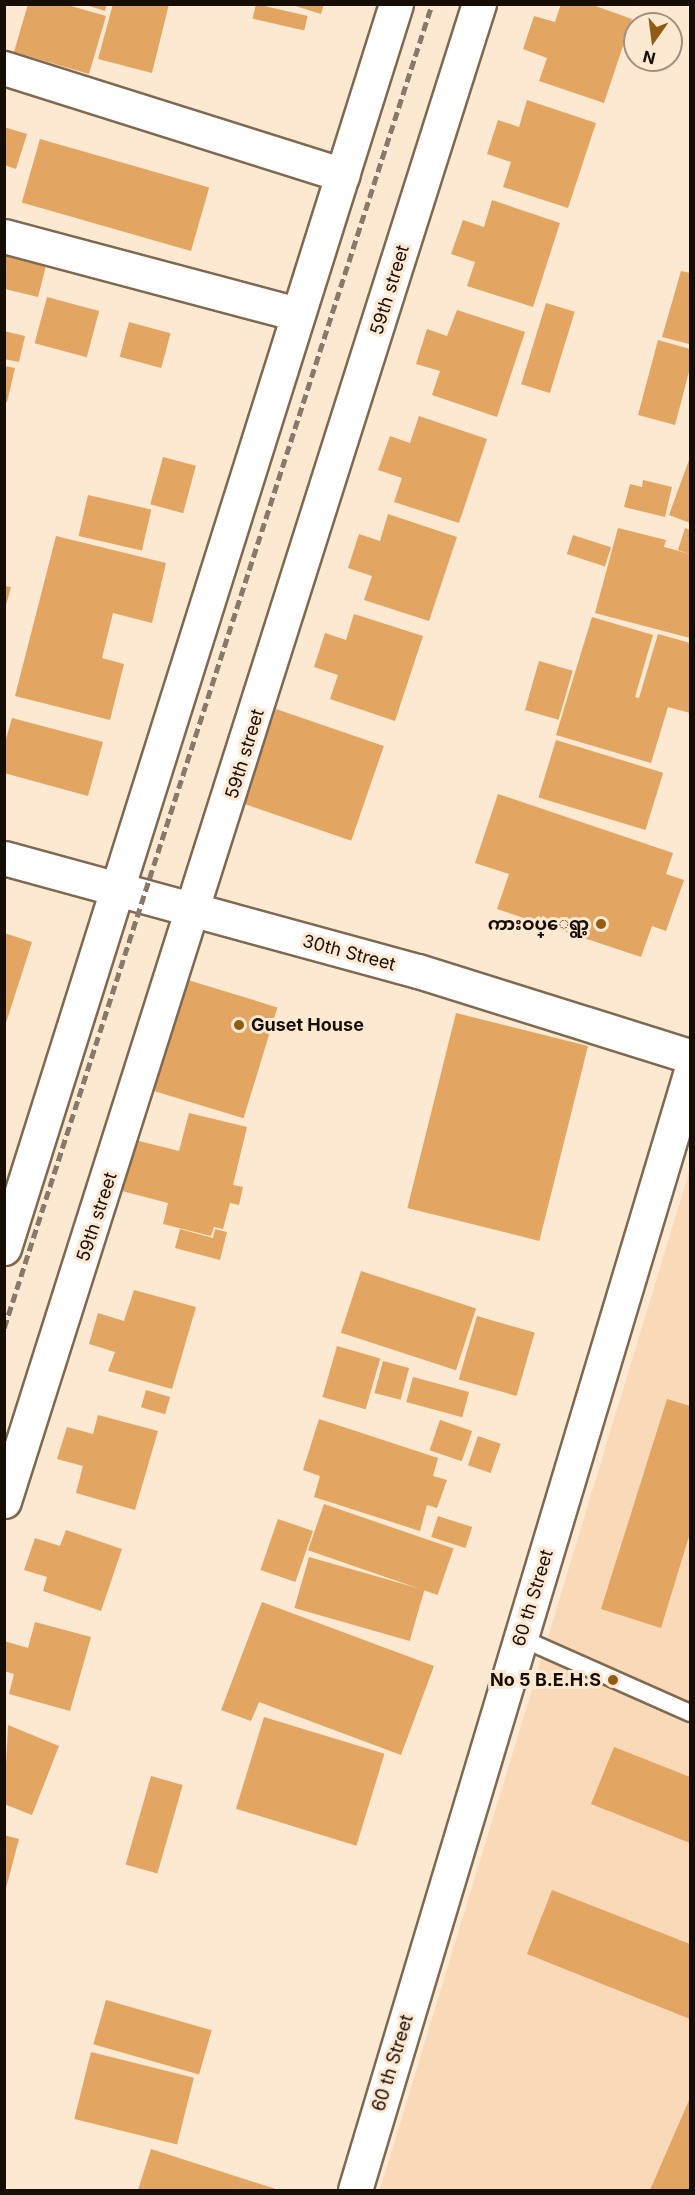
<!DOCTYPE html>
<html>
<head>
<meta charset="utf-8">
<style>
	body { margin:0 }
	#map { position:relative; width:695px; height:2195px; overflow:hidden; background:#fde8d2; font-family:Inter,"Noto Sans Myanmar",sans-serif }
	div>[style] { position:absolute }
	.built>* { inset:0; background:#f9d9b8 }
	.building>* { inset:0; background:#e2a662; transform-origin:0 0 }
	.roads { filter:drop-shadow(2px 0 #806951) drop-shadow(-2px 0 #806951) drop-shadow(0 2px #806951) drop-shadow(0 -2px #806951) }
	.service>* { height:16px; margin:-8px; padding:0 8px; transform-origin:8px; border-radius:8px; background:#fff }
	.minor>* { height:33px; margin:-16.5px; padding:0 16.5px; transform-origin:16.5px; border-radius:16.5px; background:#fff }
	.secondary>* { height:33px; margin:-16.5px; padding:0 16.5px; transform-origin:16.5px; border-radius:16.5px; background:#fff }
	.rail>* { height:4.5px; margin-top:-2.25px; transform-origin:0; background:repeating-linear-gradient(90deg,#88796a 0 9px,transparent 0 13.5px) }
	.dots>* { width:16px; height:16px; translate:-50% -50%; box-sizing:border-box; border:3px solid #fde8d2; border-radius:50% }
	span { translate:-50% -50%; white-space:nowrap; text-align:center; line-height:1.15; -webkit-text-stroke:6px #fde8d2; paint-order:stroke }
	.street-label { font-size:18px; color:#160d05 }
	.poi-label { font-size:18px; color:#160d05; font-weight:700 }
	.right { translate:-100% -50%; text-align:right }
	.left { translate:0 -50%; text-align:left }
	.frame { position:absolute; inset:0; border:6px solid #160d05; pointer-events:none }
	.north { position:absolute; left:623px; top:12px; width:60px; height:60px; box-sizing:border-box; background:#fde8d2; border:2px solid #a19080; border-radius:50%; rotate:194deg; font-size:16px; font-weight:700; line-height:24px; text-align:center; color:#160d05 }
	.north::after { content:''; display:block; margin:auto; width:21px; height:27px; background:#925c12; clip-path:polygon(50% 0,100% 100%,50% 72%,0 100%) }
</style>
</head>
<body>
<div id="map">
	<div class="built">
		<div style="clip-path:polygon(690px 1169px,690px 2190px,380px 2190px)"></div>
	</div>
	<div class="building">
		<div style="clip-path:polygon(28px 4px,64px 4px,106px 16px,89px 74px,14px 52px)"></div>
		<div style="clip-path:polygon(83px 4px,107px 4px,105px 11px)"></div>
		<div style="clip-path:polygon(113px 4px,169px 4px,152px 73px,98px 59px)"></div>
		<div style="left:256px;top:4px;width:53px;height:15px;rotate:13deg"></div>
		<div style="clip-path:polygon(289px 4px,324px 4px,321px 14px)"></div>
		<div style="clip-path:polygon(561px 4px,590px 4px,632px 19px,604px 103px,539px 81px,547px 58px,523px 49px,534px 16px,555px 22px)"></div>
		<div style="clip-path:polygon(527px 100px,596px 123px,568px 208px,503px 187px,511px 162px,487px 154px,498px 120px,519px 127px)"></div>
		<div style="clip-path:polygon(4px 127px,27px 134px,16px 169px,4px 165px)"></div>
		<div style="left:40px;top:139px;width:176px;height:66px;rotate:16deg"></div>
		<div style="clip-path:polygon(492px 200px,560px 223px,533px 307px,467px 286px,475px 262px,451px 254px,463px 220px,484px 227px)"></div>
		<div style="clip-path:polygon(5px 247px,48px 258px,38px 297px,5px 289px)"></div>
		<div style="clip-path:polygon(681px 271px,690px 273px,689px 344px,662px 337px)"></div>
		<div style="left:47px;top:297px;width:54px;height:48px;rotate:15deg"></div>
		<div style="left:546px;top:303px;width:30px;height:85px;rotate:17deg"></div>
		<div style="clip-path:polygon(457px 310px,525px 332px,497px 417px,432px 395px,440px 371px,416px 364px,427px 329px,447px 336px)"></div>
		<div style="left:129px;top:322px;width:43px;height:36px;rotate:15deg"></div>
		<div style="clip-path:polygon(4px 331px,25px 336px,19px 362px,4px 359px)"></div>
		<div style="clip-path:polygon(658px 340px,690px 349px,690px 368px,675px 425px,638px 415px)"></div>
		<div style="clip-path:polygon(4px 366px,15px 368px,7px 402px,4px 402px)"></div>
		<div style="clip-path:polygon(419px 416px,487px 439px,459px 523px,394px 502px,402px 478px,378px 470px,390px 436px,410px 443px)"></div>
		<div style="left:163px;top:457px;width:34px;height:49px;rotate:15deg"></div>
		<div style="clip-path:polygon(689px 460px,690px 460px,690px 523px,669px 515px)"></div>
		<div style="clip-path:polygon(643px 480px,672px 487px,665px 517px,624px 507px,630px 484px,642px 487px)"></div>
		<div style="left:88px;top:495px;width:65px;height:42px;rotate:13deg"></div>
		<div style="clip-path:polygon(388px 514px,457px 537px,429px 621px,364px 600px,372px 576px,348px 568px,359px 534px,380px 541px)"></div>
		<div style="clip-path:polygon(618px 528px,666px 540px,664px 547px,690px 554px,690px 638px,595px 613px)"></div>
		<div style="clip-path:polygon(685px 528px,690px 530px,690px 554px,678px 550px)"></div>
		<div style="left:573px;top:535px;width:40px;height:20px;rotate:18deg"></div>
		<div style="clip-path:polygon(56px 536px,166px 563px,152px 623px,113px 613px,102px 658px,124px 664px,110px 720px,15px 696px)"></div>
		<div style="clip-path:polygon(4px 586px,11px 587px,5px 609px,4px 609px)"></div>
		<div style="clip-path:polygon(354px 614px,423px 636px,395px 721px,330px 699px,338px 675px,314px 667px,325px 633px,346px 640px)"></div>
		<div style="clip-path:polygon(592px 617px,653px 635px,635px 697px,639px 698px,658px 634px,690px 643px,690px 713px,668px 707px,651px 763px,556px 735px)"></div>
		<div style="left:539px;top:661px;width:35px;height:51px;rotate:16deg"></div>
		<div style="left:276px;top:709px;width:114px;height:100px;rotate:19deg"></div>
		<div style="clip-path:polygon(12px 718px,103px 742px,88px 796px,4px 773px,4px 746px)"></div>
		<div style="left:556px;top:740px;width:112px;height:60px;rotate:17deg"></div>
		<div style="clip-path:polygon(498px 794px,673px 853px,666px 874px,684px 880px,666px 931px,652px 926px,641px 957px,497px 909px,509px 874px,475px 863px)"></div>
		<div style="clip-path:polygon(4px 933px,32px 942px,5px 1026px,4px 1026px)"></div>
		<div style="left:178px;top:977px;width:104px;height:116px;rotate:17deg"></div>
		<div style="left:456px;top:1013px;width:136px;height:201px;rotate:14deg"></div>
		<div style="clip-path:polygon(189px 1113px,247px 1127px,233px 1185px,243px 1187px,239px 1205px,230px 1203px,223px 1229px,214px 1227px,211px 1236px,163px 1224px,168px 1203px,122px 1191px,135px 1140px,179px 1151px)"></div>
		<div style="clip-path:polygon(180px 1229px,213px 1238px,215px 1229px,227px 1232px,220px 1260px,175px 1248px)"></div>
		<div style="left:361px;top:1271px;width:121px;height:65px;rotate:18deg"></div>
		<div style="clip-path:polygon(134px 1290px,196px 1307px,172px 1389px,108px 1371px,115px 1352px,89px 1344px,98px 1313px,124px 1321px)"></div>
		<div style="left:477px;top:1316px;width:60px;height:66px;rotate:16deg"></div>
		<div style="left:337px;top:1346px;width:45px;height:53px;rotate:16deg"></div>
		<div style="left:383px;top:1361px;width:27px;height:33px;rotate:15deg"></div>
		<div style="left:413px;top:1377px;width:58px;height:26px;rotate:15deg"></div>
		<div style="left:146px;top:1390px;width:25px;height:18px;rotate:16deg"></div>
		<div style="clip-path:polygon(667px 1399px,690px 1406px,690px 1533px,661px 1628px,601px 1609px)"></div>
		<div style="clip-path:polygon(98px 1415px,158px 1431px,135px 1510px,76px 1493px,83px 1466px,57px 1459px,67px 1427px,93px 1434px)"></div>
		<div style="clip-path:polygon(319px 1419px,438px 1458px,433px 1476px,447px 1480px,437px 1508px,427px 1505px,420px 1531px,314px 1497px,320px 1476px,303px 1470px)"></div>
		<div style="left:440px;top:1420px;width:34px;height:32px;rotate:19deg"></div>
		<div style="left:478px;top:1436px;width:24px;height:31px;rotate:19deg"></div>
		<div style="left:324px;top:1504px;width:137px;height:49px;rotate:19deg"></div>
		<div style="left:438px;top:1516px;width:36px;height:22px;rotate:18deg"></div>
		<div style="left:278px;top:1519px;width:37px;height:54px;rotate:19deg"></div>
		<div style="clip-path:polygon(66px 1530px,122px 1549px,101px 1611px,43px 1591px,47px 1577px,24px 1570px,35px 1538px,60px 1546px)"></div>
		<div style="left:309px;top:1557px;width:120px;height:53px;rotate:16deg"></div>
		<div style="clip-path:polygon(262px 1602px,434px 1666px,401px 1755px,259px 1702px,251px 1721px,221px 1710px)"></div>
		<div style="clip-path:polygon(35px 1622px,91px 1637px,70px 1711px,9px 1694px,14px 1674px,4px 1671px,4px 1641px,28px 1648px)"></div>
		<div style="left:264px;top:1717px;width:126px;height:96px;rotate:17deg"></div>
		<div style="clip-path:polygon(8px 1725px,59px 1746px,32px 1815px,4px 1804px)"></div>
		<div style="clip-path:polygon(614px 1747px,690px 1777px,690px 1843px,591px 1804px)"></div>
		<div style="left:151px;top:1776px;width:33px;height:92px;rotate:16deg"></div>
		<div style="clip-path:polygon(4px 1835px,19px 1839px,5px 1892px,4px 1892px)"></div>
		<div style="clip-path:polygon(552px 1890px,690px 1944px,690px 2019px,527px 1954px)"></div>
		<div style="left:106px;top:2000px;width:110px;height:46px;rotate:16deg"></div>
		<div style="left:91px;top:2052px;width:106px;height:69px;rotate:14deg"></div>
		<div style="clip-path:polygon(690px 2098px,690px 2190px,650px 2190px)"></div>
		<div style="clip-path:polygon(151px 2149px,279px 2190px,138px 2190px)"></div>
	</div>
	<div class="roads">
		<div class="service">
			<div style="left:521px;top:1638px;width:185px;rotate:23.9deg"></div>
		</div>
		<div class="minor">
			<div style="left:4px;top:68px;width:355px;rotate:17.5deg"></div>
			<div style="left:4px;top:236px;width:304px;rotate:14.9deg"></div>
			<div style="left:4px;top:1248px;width:1304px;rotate:-72.51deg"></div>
			<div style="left:4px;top:1501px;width:1571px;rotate:-72.4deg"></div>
			<div style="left:355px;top:2190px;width:1165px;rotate:-73.29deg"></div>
		</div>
		<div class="secondary">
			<div style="left:4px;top:858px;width:429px;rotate:15.3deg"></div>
			<div style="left:418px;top:971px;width:285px;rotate:17.4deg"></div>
		</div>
	</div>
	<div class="rail">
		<div style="left:4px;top:1328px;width:1391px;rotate:-72.09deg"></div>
	</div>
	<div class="dots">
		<div style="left:601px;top:924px;background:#925c12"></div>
		<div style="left:239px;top:1025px;background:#925c12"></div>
		<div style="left:613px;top:1680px;background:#925c12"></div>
	</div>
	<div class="street-label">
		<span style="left:390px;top:290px;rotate:-73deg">59th street</span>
		<span style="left:245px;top:754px;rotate:-73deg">59th street</span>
		<span style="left:349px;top:953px;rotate:15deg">30th Street</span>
		<span style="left:97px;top:1217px;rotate:-72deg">59th street</span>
		<span style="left:533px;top:1598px;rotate:-73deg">60 th Street</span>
		<span style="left:393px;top:2063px;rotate:-73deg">60 th Street</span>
	</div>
	<div class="poi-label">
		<span class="right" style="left:589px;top:924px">ကားဝပ္ေရွာ့</span>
		<span class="left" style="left:251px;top:1025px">Guset House</span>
		<span class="right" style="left:601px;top:1680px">No 5 B.E.H.S</span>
	</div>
	<div class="frame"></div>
	<div class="north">N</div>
</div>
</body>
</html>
